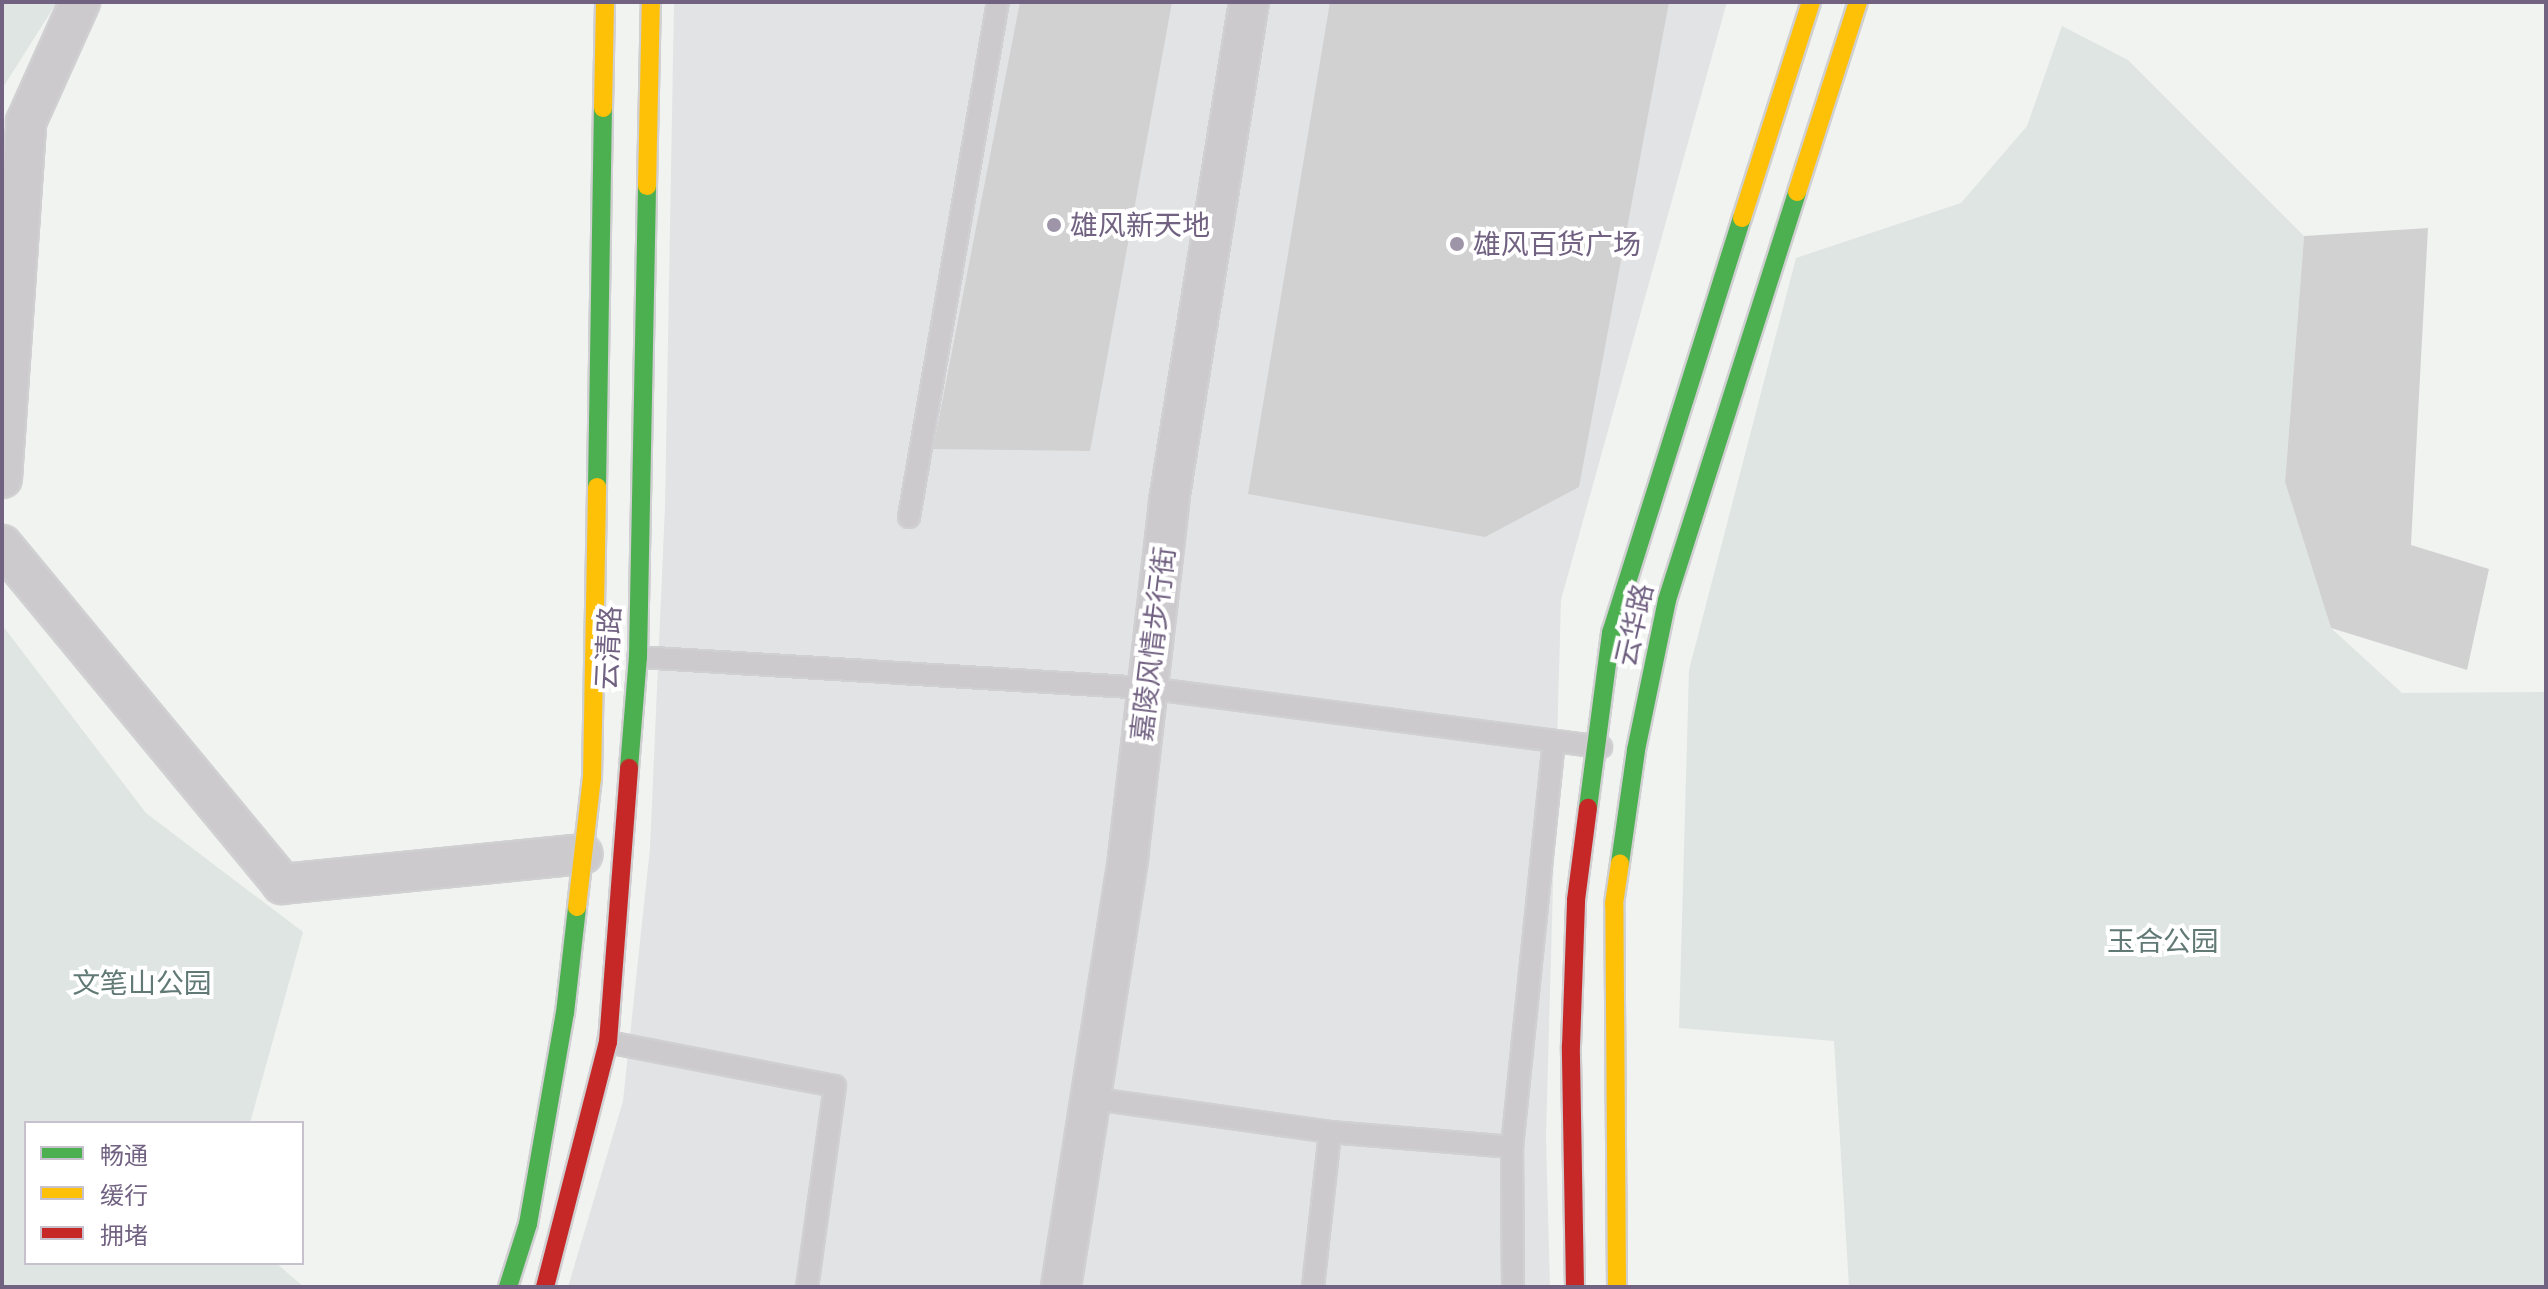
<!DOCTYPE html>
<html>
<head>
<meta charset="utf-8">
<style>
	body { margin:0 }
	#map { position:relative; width:2548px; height:1289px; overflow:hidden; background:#f1f3f1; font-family:Quicksand,"Noto Sans SC",sans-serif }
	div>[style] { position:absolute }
	.built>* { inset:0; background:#e2e3e4 }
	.green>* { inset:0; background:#dee5e2 }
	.building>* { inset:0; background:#d1d1d2 }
	.roads { filter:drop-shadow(2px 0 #d0cfd1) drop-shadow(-2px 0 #d0cfd1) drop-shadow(0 2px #d0cfd1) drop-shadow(0 -2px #d0cfd1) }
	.lane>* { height:20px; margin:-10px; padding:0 10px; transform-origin:10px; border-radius:10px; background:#cccacc }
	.street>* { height:38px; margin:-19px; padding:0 19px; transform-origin:19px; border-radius:19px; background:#cccacc }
	.fast>* { height:18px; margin:-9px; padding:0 9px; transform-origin:9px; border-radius:9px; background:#4caf50 }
	.slow>* { height:18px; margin:-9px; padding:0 9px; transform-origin:9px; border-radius:9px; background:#ffc107 }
	.jam>* { height:18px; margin:-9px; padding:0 9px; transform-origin:9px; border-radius:9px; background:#c62828 }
	.dots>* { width:22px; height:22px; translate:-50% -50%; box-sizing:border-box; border:4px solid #fff; border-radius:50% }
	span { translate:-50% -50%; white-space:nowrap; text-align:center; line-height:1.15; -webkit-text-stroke:8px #fff; paint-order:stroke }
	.poi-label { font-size:28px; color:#726282 }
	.left { translate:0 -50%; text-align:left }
	.street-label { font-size:28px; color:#726282 }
	.park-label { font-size:28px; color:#617975 }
	.frame { position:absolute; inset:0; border:4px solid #726282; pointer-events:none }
	.legend { position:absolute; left:24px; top:1121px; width:280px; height:144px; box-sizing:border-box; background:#fff; border:2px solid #c7c0cd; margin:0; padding:10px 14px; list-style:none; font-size:24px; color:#726282 }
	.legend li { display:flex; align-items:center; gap:16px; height:40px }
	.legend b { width:40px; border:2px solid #c7c0cd }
</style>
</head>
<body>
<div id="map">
	<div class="built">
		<div style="clip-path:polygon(674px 2px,1727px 2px,1561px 600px,1546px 1136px,1550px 1287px,568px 1287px,623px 1101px,650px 848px,665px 506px)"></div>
	</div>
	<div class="green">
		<div style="clip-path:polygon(2px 2px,57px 2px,2px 89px)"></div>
		<div style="clip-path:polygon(2062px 26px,2128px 60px,2304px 236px,2285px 482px,2331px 628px,2402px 693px,2546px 692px,2546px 1287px,1849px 1287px,1834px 1041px,1679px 1028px,1689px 670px,1796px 258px,1961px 203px,2027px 126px)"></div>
		<div style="clip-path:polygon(2px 625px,146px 813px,303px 932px,250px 1123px,26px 1123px,26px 1263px,276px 1263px,304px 1287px,2px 1287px)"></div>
	</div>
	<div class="building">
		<div style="clip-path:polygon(1020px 2px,1172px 2px,1090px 451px,933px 449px)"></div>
		<div style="clip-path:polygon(1330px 2px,1669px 2px,1579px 487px,1485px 537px,1248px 494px)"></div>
		<div style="clip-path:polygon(2428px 228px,2411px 545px,2489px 569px,2467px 670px,2331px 628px,2285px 482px,2304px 236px)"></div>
	</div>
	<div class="roads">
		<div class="lane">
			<div style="left:909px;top:517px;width:523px;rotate:-80.2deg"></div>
			<div style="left:638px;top:657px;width:510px;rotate:3.49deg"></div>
			<div style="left:1147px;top:688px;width:458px;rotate:7.4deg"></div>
			<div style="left:608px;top:1042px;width:231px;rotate:11deg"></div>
			<div style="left:835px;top:1086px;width:203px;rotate:97.9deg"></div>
			<div style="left:1089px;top:1098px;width:243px;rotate:8deg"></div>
			<div style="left:1330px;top:1132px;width:183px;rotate:4.7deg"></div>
			<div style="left:1313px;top:1287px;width:156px;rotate:-83.7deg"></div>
			<div style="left:1513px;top:1287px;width:140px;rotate:-90.4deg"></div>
			<div style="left:1512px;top:1147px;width:407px;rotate:-84.1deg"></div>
		</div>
		<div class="street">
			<div style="left:2px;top:478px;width:357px;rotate:-86.1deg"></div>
			<div style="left:26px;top:122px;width:132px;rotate:-65.8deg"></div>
			<div style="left:2px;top:545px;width:440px;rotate:50.4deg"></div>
			<div style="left:282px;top:884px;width:302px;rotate:-5.7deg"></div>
			<div style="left:1061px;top:1287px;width:434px;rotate:-81.1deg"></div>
			<div style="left:1128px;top:858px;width:359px;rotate:-83.4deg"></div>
			<div style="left:1169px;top:501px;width:505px;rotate:-80.89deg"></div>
		</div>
		<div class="fast">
			<div style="left:597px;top:487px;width:379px;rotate:-89.1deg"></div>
			<div style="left:629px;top:768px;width:111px;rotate:-85.4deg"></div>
			<div style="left:638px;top:657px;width:471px;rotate:-88.9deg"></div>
			<div style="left:1588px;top:808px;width:177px;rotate:-82.5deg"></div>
			<div style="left:1611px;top:633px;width:435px;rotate:-72.5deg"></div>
			<div style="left:1620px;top:863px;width:114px;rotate:-81.9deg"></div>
			<div style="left:1636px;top:750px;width:153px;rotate:-78.3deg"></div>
			<div style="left:1667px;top:600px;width:428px;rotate:-72.3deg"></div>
			<div style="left:508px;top:1287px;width:66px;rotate:-72.4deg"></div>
			<div style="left:528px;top:1224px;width:214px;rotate:-80.1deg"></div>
			<div style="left:565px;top:1013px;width:107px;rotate:-83.5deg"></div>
		</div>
		<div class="slow">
			<div style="left:603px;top:108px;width:106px;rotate:-88.9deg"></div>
			<div style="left:647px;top:186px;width:184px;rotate:-88.8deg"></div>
			<div style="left:1797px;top:192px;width:200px;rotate:-72.2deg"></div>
			<div style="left:1742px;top:218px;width:227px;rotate:-72.3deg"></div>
			<div style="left:577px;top:907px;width:130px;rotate:-83.4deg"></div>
			<div style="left:592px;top:778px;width:291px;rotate:-89deg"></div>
			<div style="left:1617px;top:1287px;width:383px;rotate:-90.4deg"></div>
			<div style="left:1614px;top:904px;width:41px;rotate:-81.7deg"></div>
		</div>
		<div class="jam">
			<div style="left:545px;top:1287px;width:253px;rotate:-75.6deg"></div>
			<div style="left:608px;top:1042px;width:275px;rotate:-85.6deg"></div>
			<div style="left:1575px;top:1287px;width:241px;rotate:-91deg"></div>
			<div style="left:1571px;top:1046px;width:146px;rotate:-88deg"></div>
			<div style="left:1576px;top:900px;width:93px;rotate:-82.6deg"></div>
		</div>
	</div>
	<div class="dots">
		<div style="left:1054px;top:225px;background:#9e95a9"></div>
		<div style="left:1457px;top:244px;background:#9e95a9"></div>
	</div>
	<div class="poi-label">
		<span class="left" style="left:1070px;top:225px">雄风新天地</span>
		<span class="left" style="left:1473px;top:244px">雄风百货广场</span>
	</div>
	<div class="street-label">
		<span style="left:1634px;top:625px;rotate:-77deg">云华路</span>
		<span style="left:1153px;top:644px;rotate:-83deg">嘉陵风情步行街</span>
		<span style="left:608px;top:648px;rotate:-87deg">云清路</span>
	</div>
	<div class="park-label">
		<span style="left:2163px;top:941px">玉合公园</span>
		<span style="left:142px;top:983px">文笔山公园</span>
	</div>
	<div class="frame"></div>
	<ul class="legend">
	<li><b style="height:10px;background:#4caf50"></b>畅通</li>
	<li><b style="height:10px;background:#ffc107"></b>缓行</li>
	<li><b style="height:10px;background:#c62828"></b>拥堵</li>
	</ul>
</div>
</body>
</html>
